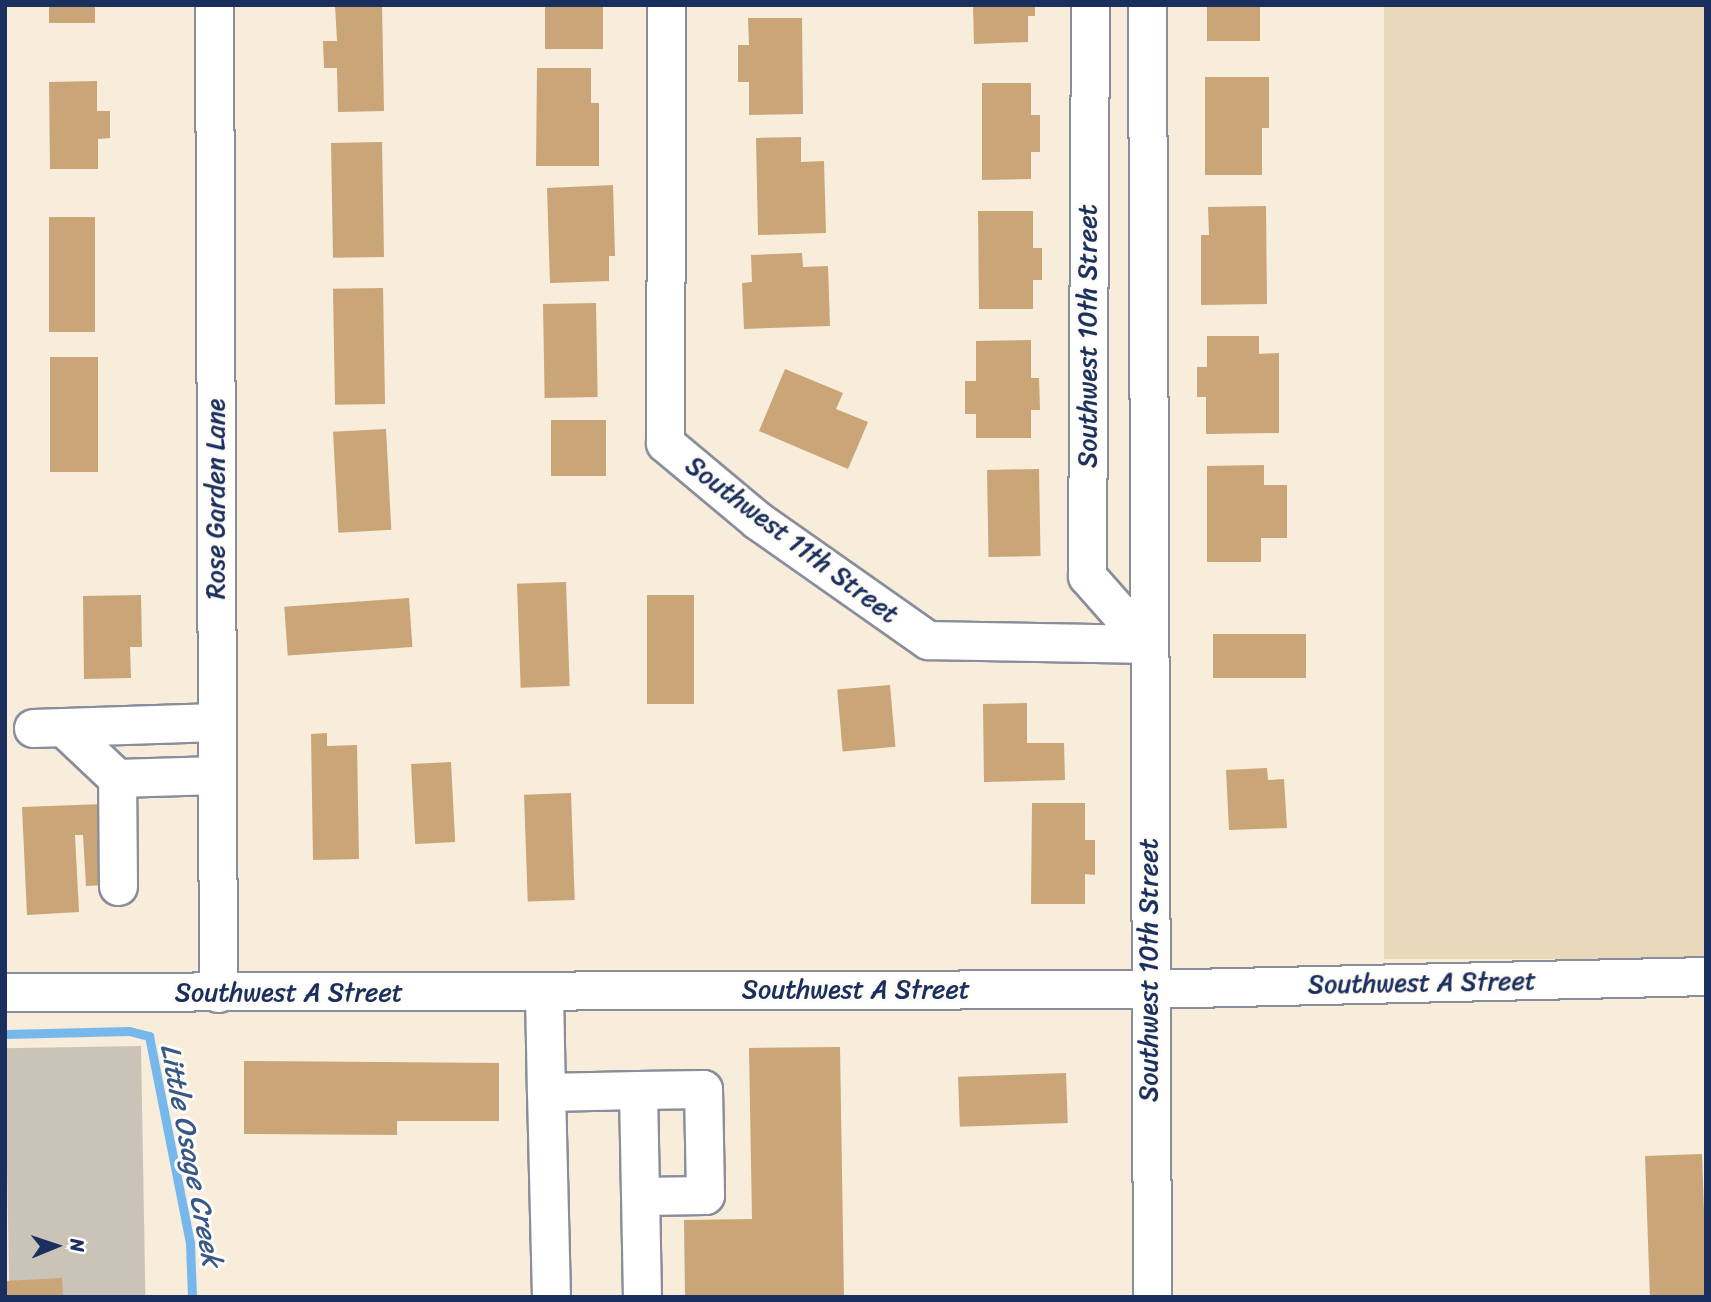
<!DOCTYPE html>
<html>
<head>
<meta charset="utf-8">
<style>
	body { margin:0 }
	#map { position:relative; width:1711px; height:1302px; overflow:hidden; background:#f8ecda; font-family:Sriracha,sans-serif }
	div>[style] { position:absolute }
	.built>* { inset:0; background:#ead8ba; transform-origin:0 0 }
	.industrial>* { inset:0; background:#cac3b8; transform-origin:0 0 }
	.stream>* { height:9px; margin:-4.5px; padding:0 4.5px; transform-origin:4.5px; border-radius:4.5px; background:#77b8ec }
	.building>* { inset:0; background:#c9a577; transform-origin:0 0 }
	.roads { filter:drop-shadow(2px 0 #8a8e9c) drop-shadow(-2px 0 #8a8e9c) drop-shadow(0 2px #8a8e9c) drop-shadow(0 -2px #8a8e9c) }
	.minor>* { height:37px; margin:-18.5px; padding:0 18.5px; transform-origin:18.5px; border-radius:18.5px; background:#fff }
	span { translate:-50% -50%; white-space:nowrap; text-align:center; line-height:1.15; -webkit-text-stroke:6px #fdfcf7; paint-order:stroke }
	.street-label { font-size:26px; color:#1b2f5e }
	.water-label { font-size:28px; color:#375889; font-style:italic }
	.frame { position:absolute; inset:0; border:7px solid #1b2f5e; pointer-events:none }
	.north { position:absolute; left:21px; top:1211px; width:70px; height:70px; -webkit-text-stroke:5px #fdfcf7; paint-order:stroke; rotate:88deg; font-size:19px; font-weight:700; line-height:28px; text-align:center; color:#1b2f5e }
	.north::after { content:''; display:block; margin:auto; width:24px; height:32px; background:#1b2f5e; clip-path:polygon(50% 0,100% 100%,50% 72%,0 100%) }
</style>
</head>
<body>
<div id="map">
	<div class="built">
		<div style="left:1384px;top:5px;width:322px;height:954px"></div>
	</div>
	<div class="industrial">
		<div style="left:141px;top:1046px;width:251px;height:136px;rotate:89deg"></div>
	</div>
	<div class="stream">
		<div style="left:6px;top:1034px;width:123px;rotate:-1.4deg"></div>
		<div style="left:129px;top:1031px;width:21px;rotate:14deg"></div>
		<div style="left:149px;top:1036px;width:212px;rotate:78.8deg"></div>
		<div style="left:190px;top:1244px;width:53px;rotate:87.8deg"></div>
	</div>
	<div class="building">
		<div style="left:49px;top:5px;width:46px;height:18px"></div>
		<div style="clip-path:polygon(335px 5px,382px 5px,384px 111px,338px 112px,337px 68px,324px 68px,323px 41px,337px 41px)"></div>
		<div style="left:545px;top:5px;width:58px;height:44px"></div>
		<div style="clip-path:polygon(973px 5px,1035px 5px,1035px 16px,1028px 16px,1028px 42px,974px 44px)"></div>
		<div style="left:1207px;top:5px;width:53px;height:36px"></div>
		<div style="clip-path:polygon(748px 18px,802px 18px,803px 114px,749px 115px,749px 82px,738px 82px,738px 45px,749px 45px)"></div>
		<div style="clip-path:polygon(537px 68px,591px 68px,591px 103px,599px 103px,599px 166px,536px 166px)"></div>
		<div style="clip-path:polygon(1205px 77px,1269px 77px,1269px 128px,1262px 128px,1262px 175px,1205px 175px)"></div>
		<div style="clip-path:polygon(97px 81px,97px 111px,110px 111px,110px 138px,98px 139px,98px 169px,50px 169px,49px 82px)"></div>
		<div style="clip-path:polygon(982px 83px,1031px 83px,1031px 115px,1040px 115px,1040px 152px,1031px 152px,1031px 179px,982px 180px)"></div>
		<div style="clip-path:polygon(801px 137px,801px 162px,824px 161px,826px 233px,758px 235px,756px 138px)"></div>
		<div style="left:382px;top:142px;width:115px;height:51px;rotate:89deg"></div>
		<div style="clip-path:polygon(613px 185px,615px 256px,609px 256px,609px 281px,550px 283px,547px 188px)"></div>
		<div style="clip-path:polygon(1266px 206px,1267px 304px,1201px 305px,1201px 235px,1209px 235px,1208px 207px)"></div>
		<div style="clip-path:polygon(978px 211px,1033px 211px,1033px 248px,1042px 248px,1042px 280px,1033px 280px,1033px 309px,979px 309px)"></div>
		<div style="left:49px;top:217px;width:46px;height:115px"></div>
		<div style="clip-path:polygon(802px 253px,803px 267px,828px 266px,830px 326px,744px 329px,742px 283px,752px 282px,751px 255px)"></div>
		<div style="left:383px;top:288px;width:116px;height:50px;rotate:89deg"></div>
		<div style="left:596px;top:303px;width:94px;height:53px;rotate:89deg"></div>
		<div style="clip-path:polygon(1207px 336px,1259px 336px,1259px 354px,1279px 353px,1279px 433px,1206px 434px,1206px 397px,1197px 397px,1197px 367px,1207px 367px)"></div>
		<div style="clip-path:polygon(1031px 340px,1031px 378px,1039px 378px,1040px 410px,1031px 410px,1031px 438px,976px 438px,976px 414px,965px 414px,965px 381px,976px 381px,976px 341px)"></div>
		<div style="left:50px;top:357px;width:48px;height:115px"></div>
		<div style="clip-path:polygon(785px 369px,843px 393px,836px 409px,868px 422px,848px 469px,759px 431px)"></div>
		<div style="left:606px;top:420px;width:56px;height:55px;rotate:90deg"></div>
		<div style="left:386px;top:429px;width:101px;height:53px;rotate:87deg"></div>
		<div style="clip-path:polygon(1264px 465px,1264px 485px,1287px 485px,1287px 538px,1261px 538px,1261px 562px,1207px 562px,1207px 466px)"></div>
		<div style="left:1039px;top:469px;width:87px;height:52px;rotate:89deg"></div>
		<div style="left:566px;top:582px;width:104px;height:49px;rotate:88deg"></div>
		<div style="clip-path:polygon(141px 595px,142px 647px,130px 647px,131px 678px,84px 679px,83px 596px)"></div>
		<div style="left:647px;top:595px;width:47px;height:109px"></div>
		<div style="left:409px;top:598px;width:49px;height:125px;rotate:86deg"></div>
		<div style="left:1306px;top:634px;width:44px;height:93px;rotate:90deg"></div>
		<div style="left:890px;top:685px;width:62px;height:53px;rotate:85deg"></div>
		<div style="clip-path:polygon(1027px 703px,1027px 743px,1064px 743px,1065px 780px,984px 782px,983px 704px)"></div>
		<div style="clip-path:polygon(327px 733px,327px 746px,357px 745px,359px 859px,313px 860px,311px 734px)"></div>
		<div style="left:451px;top:762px;width:80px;height:40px;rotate:87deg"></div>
		<div style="clip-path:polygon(1267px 768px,1268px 780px,1284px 779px,1287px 828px,1229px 830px,1226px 770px)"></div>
		<div style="left:571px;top:793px;width:107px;height:47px;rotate:88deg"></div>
		<div style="clip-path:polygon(1032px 803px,1085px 803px,1085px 840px,1095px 840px,1095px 875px,1085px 874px,1085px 904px,1031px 904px)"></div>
		<div style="clip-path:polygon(104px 804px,108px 885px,86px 886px,83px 835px,75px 835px,79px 912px,27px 915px,22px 807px)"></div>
		<div style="clip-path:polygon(840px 1047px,844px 1297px,685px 1297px,684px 1220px,752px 1219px,749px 1048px)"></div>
		<div style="clip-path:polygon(244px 1061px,499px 1063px,499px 1121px,397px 1121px,397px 1135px,244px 1134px)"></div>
		<div style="left:1066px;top:1073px;width:50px;height:108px;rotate:88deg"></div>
		<div style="left:1702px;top:1154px;width:143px;height:57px;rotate:88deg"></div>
		<div style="left:62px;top:1278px;width:19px;height:57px;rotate:87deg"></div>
	</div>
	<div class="roads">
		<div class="minor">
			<div style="left:214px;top:5px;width:988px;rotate:89.77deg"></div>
			<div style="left:666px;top:5px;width:438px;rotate:90.1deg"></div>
			<div style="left:665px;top:443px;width:120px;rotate:39.9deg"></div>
			<div style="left:757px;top:520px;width:209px;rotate:35.1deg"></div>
			<div style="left:928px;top:640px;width:219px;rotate:1deg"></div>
			<div style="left:1090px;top:5px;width:571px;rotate:90.3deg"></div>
			<div style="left:1087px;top:576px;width:91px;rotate:48.6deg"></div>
			<div style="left:1147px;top:5px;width:1292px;rotate:89.78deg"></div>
			<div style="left:63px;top:727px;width:74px;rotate:43.4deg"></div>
			<div style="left:33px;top:728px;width:184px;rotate:-1.9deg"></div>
			<div style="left:118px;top:886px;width:108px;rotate:-90.5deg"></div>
			<div style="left:117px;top:778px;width:100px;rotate:-1.7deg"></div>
			<div style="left:5px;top:992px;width:1143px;rotate:-0.15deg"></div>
			<div style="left:1148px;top:989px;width:558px;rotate:-1.33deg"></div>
			<div style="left:544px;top:992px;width:100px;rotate:88.9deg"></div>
			<div style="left:546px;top:1092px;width:92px;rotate:-1.2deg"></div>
			<div style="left:638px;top:1090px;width:207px;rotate:88.9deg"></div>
			<div style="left:638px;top:1090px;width:65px;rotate:-0.9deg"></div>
			<div style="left:703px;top:1089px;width:106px;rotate:88.9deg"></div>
			<div style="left:705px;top:1195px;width:65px;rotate:179.1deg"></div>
			<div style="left:546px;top:1092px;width:205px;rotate:88.6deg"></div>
		</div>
	</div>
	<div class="street-label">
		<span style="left:1088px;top:336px;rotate:-90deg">Southwest 10th Street</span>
		<span style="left:216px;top:499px;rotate:-90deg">Rose Garden Lane</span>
		<span style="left:792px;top:540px;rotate:37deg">Southwest 11th Street</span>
		<span style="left:1149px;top:970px;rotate:-90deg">Southwest 10th Street</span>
		<span style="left:1422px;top:983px;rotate:-1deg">Southwest A Street</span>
		<span style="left:856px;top:990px">Southwest A Street</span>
		<span style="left:289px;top:993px">Southwest A Street</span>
	</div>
	<div class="water-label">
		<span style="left:191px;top:1155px;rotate:79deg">Little Osage Creek</span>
	</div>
	<div class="frame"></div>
	<div class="north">N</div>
</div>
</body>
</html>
